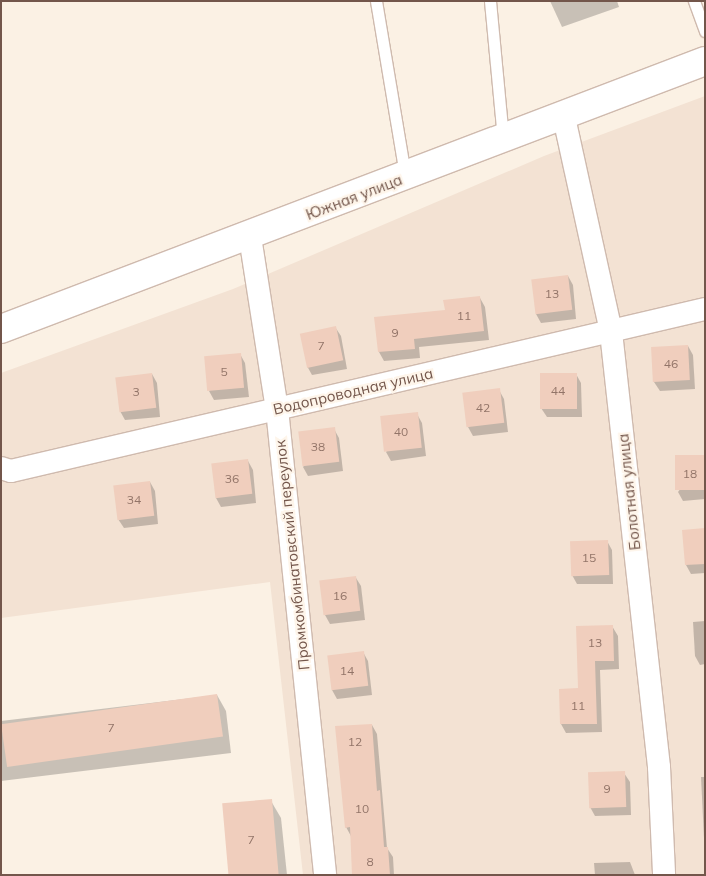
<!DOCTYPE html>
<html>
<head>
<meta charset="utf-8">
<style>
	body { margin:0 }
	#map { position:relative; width:706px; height:876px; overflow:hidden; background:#fbf1e4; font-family:Mulish,sans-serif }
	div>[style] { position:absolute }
	.residential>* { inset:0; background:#f3e2d3 }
	.shadow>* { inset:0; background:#0003 }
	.building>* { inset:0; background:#f0cebd; transform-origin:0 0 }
	.roads { filter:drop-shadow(1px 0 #cfbaae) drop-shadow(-1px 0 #cfbaae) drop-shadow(0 1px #cfbaae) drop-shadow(0 -1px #cfbaae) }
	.service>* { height:11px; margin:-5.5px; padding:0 5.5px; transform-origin:5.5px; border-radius:5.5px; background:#fff }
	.minor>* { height:22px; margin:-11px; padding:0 11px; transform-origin:11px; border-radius:11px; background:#fff }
	.tertiary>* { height:28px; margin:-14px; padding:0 14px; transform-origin:14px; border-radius:14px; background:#fff }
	span { translate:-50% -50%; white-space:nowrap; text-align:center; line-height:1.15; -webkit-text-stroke:4.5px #fef5ea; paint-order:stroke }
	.number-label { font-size:12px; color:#927468 }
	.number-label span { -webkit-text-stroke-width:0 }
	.street-label { font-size:15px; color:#73564b }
	.frame { position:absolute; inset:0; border:2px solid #73564b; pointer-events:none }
</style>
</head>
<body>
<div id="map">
	<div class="residential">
		<div style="clip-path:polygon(705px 96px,705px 875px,303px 875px,270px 582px,1px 618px,1px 373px,233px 289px,544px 156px)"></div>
	</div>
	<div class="shadow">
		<div style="clip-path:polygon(550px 1px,617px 1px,619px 7px,562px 27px)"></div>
		<div style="clip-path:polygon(568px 276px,573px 285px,576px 319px,541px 323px,536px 314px)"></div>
		<div style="clip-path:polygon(480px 298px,485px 307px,489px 340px,419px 347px,420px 358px,384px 361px,379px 352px,376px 318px,446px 311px)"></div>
		<div style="clip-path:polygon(335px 327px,341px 336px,347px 369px,312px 375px,307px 366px)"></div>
		<div style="clip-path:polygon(688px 346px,693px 355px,695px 389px,660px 391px,654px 382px,652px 348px)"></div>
		<div style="clip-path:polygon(240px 354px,245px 363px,249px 397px,214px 400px,209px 391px)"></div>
		<div style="clip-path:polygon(152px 374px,157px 383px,160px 417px,125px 420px,120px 411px)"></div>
		<div style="clip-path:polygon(576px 374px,581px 383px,582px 417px,547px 417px,541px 408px)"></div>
		<div style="clip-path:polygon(499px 390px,504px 399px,508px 432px,473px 436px,468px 427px)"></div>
		<div style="clip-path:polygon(417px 414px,422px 423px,426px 456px,391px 461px,386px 452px)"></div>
		<div style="clip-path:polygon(334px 429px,339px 438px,343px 471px,308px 476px,303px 467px)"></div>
		<div style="clip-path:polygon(705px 456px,705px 499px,683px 501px,678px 492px)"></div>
		<div style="clip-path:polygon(248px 461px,253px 470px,256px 503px,221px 507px,216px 498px)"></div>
		<div style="clip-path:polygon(150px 482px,155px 491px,158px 524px,124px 528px,118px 519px)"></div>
		<div style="clip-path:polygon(705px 530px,705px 573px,691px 574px,686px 565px)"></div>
		<div style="clip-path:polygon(607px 541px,612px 550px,613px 584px,577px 584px,572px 575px)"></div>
		<div style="clip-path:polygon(356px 578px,361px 586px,365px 620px,330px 624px,325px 615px,321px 582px)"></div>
		<div style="clip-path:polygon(705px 621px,705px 664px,700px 665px,695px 656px,693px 622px)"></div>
		<div style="clip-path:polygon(612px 626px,618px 636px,619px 669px,600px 670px,602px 732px,566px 733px,561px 724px)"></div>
		<div style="clip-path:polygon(363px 652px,368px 661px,372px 695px,337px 699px,332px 690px)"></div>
		<div style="clip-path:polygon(217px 695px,226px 711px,231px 753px,1px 781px,1px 721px)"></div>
		<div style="clip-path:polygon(372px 725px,377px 734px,387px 848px,393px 857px,394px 875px,354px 875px,352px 838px,346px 827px)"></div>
		<div style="clip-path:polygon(589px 773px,624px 773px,630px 782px,631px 815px,595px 816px,590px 807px)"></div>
		<div style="clip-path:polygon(701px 777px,705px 777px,705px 859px)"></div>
		<div style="clip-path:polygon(271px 801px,281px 818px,287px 875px,230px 875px)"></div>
		<div style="clip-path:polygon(630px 862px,635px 875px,595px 875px,594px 863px)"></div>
	</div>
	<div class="building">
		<div style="left:568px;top:275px;width:35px;height:37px;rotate:83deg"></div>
		<div style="clip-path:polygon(480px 296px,484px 331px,414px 339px,415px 349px,378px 352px,374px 317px,445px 310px,443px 300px)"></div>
		<div style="left:336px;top:326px;width:35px;height:37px;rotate:78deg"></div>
		<div style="left:688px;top:345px;width:35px;height:37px;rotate:87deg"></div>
		<div style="left:241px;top:353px;width:35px;height:37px;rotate:85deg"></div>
		<div style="left:152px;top:373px;width:35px;height:37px;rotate:83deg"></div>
		<div style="left:540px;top:373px;width:37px;height:36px"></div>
		<div style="left:500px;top:388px;width:35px;height:38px;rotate:83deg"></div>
		<div style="left:418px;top:412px;width:36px;height:38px;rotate:84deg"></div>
		<div style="left:335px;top:427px;width:35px;height:37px;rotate:83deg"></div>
		<div style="left:705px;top:455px;width:35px;height:30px;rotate:90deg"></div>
		<div style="left:248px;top:459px;width:35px;height:37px;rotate:83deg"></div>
		<div style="left:150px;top:481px;width:35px;height:37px;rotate:83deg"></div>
		<div style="clip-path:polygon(705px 528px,705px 564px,685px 565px,682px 530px)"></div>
		<div style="left:608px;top:540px;width:35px;height:38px;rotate:88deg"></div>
		<div style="left:356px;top:576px;width:35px;height:37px;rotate:83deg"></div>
		<div style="clip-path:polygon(613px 625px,614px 661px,595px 661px,597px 724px,560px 724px,559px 689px,578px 688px,576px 626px)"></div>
		<div style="left:364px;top:651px;width:35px;height:37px;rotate:83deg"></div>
		<div style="left:217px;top:694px;width:43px;height:218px;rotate:82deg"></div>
		<div style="clip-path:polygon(372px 724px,377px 791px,380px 790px,384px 847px,388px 847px,390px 875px,352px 875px,350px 827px,345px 828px,335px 726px)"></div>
		<div style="left:625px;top:771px;width:36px;height:37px;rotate:88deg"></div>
		<div style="left:272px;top:799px;width:76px;height:50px;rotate:85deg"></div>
	</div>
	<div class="roads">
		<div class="service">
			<div style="left:376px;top:1px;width:176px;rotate:80.5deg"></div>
			<div style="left:490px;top:1px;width:138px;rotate:84.6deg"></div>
			<div style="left:694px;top:1px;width:32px;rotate:70deg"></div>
		</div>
		<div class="minor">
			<div style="left:563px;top:113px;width:224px;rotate:77.6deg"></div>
			<div style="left:611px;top:332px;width:438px;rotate:83.7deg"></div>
			<div style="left:659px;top:767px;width:108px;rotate:87.3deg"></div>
			<div style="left:250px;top:237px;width:174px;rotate:81.1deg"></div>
			<div style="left:277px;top:409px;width:468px;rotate:84.1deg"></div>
			<div style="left:1px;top:468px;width:10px;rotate:17deg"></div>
			<div style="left:11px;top:471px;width:713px;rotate:-13.14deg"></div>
		</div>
		<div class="tertiary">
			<div style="left:1px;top:329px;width:753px;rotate:-20.84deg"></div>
		</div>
	</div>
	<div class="number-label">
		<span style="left:552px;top:294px">13</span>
		<span style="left:464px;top:316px">11</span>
		<span style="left:395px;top:333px">9</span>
		<span style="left:321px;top:346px">7</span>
		<span style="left:671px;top:364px">46</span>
		<span style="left:224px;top:372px">5</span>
		<span style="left:558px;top:391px">44</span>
		<span style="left:136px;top:392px">3</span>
		<span style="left:483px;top:408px">42</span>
		<span style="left:401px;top:432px">40</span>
		<span style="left:318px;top:447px">38</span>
		<span style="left:690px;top:474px">18</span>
		<span style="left:232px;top:479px">36</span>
		<span style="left:134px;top:500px">34</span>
		<span style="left:589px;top:558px">15</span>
		<span style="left:340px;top:596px">16</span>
		<span style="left:595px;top:643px">13</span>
		<span style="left:347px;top:671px">14</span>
		<span style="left:578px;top:706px">11</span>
		<span style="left:111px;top:728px">7</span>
		<span style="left:355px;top:742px">12</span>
		<span style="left:607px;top:789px">9</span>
		<span style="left:362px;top:809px">10</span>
		<span style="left:251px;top:840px">7</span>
		<span style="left:370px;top:862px">8</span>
	</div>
	<div class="street-label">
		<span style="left:354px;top:197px;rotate:-21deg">Южная улица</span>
		<span style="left:353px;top:391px;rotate:-13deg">Водопроводная улица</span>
		<span style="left:629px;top:492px;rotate:-96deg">Болотная улица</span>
		<span style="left:292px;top:555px;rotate:-96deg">Промкомбинатовский переулок</span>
	</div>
	<div class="frame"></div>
</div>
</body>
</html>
